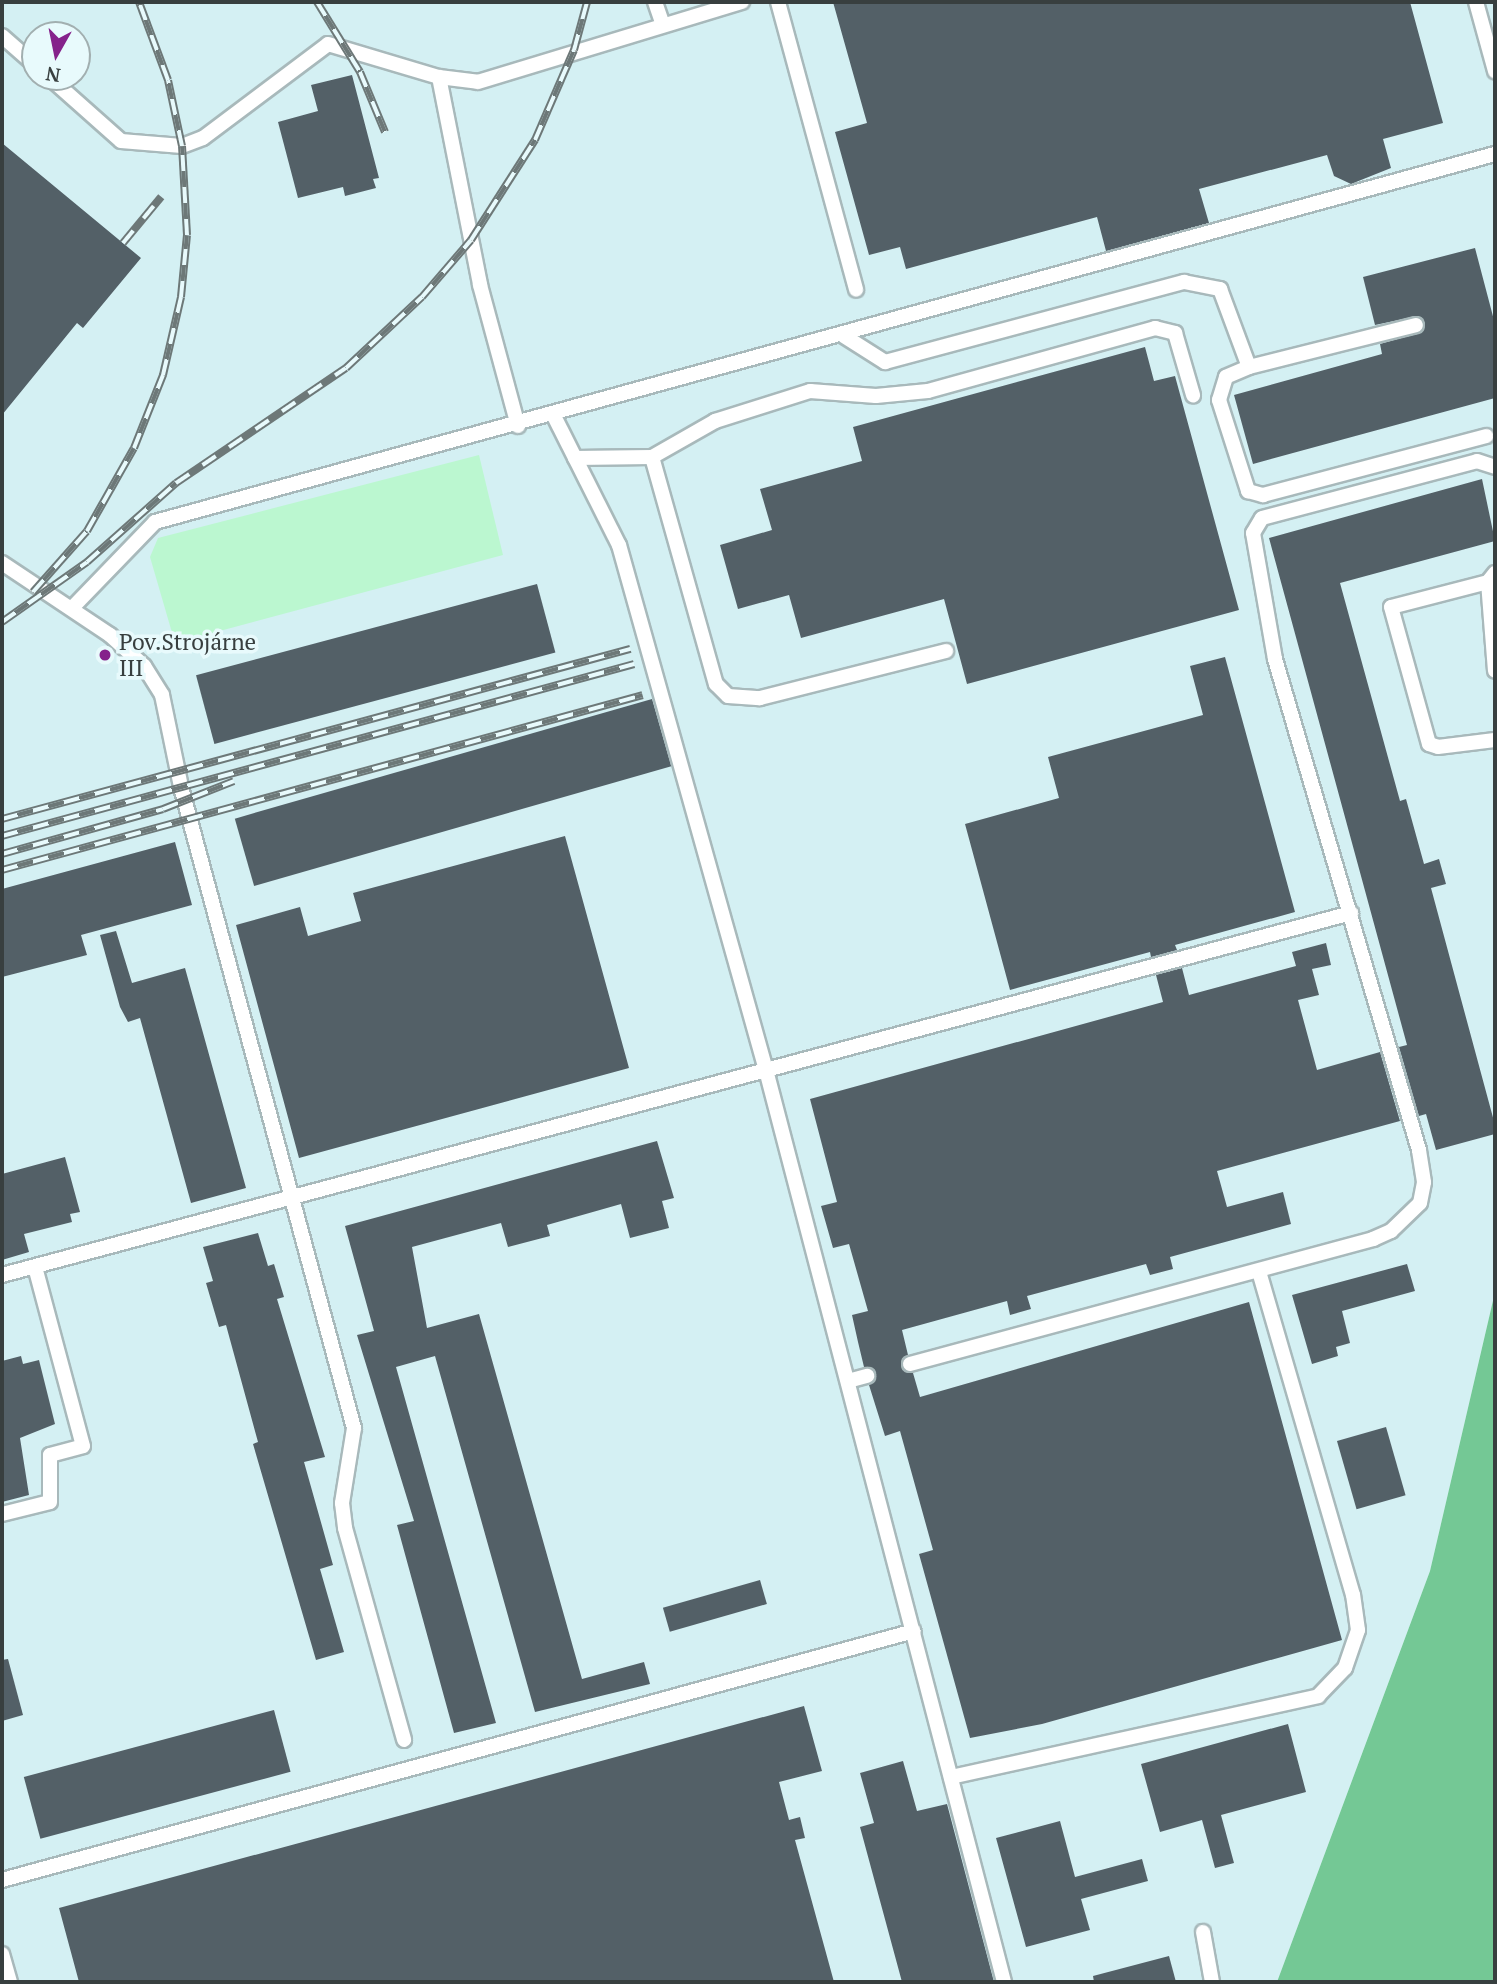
<!DOCTYPE html>
<html>
<head>
<meta charset="utf-8">
<style>
	body { margin:0 }
	#map { position:relative; width:1497px; height:1984px; overflow:hidden; background:#e8fafc; font-family:"PT Serif",serif }
	div>[style] { position:absolute }
	.built>* { inset:0; background:#d4f0f3 }
	.green>* { inset:0; background:#bbf7d0 }
	.forest>* { inset:0; background:#74c895 }
	.building>* { inset:0; background:#536067; transform-origin:0 0 }
	.roads { filter:drop-shadow(2px 0 #a8b9bb) drop-shadow(-2px 0 #a8b9bb) drop-shadow(0 2px #a8b9bb) drop-shadow(0 -2px #a8b9bb) }
	.lane>* { height:14px; margin:-7px; padding:0 7px; transform-origin:7px; border-radius:7px; background:#fff }
	.rail>* { height:8px; margin-top:-4px; transform-origin:0; background:repeating-linear-gradient(90deg,#e8fafc 0 16px,#6d7878 0 32px); box-sizing:border-box; border-block:2px solid #6d7878 }
	.dots>* { width:19px; height:19px; translate:-50% -50%; box-sizing:border-box; border:4px solid #e8fafc; border-radius:50% }
	span { translate:-50% -50%; white-space:nowrap; text-align:center; line-height:1.15; -webkit-text-stroke:7px #e8fafc; paint-order:stroke }
	.poi-label { font-size:23px; color:#383f3f }
	.left { translate:0 -50%; text-align:left }
	.frame { position:absolute; inset:0; border:4px solid #383f3f; pointer-events:none }
	.north { position:absolute; left:21px; top:21px; width:70px; height:70px; box-sizing:border-box; background:#e8fafc; border:2px solid #a2afb0; border-radius:50%; rotate:189deg; font-size:19px; font-weight:700; line-height:28px; text-align:center; color:#383f3f }
	.north::after { content:''; display:block; margin:auto; width:24px; height:32px; background:#85228b; clip-path:polygon(50% 0,100% 100%,50% 72%,0 100%) }
</style>
</head>
<body>
<div id="map">
	<div class="built">
		<div style="clip-path:polygon(evenodd,2px 2px,1495px 2px,1495px 1292px,1430px 1571px,1277px 1982px,2px 1982px,2px 2px,35px 35px,77px 35px,77px 77px,35px 77px,35px 35px)"></div>
	</div>
	<div class="green">
		<div style="clip-path:polygon(479px 455px,503px 555px,175px 643px,150px 557px,158px 538px)"></div>
	</div>
	<div class="forest">
		<div style="clip-path:polygon(1495px 1292px,1495px 1982px,1277px 1982px,1430px 1571px)"></div>
	</div>
	<div class="building">
		<div style="clip-path:polygon(833px 2px,1410px 2px,1443px 123px,1383px 139px,1391px 168px,1351px 184px,1334px 176px,1327px 155px,1199px 189px,1209px 223px,1106px 251px,1097px 217px,906px 269px,900px 247px,869px 255px,835px 132px,867px 123px)"></div>
		<div style="clip-path:polygon(352px 75px,379px 178px,373px 179px,376px 188px,345px 196px,343px 187px,298px 198px,278px 122px,318px 111px,311px 85px)"></div>
		<div style="clip-path:polygon(2px 143px,141px 258px,83px 328px,77px 323px,2px 415px)"></div>
		<div style="clip-path:polygon(1475px 248px,1495px 324px,1495px 398px,1253px 464px,1234px 395px,1382px 354px,1380px 344px,1422px 332px,1425px 323px,1418px 316px,1375px 325px,1363px 277px)"></div>
		<div style="clip-path:polygon(1145px 347px,1154px 381px,1175px 376px,1239px 610px,967px 684px,944px 599px,801px 638px,789px 595px,738px 609px,720px 545px,772px 530px,760px 489px,862px 461px,853px 427px)"></div>
		<div style="clip-path:polygon(1482px 479px,1495px 541px,1340px 583px,1400px 801px,1406px 799px,1424px 864px,1439px 859px,1446px 884px,1431px 888px,1495px 1125px,1495px 1134px,1436px 1150px,1426px 1114px,1419px 1116px,1399px 1047px,1407px 1045px,1269px 538px)"></div>
		<div style="left:537px;top:584px;width:71px;height:353px;rotate:75deg"></div>
		<div style="clip-path:polygon(1225px 657px,1295px 912px,1175px 945px,1177px 950px,1151px 957px,1150px 952px,1010px 990px,965px 824px,1059px 798px,1048px 757px,1203px 715px,1190px 666px)"></div>
		<div style="left:652px;top:699px;width:70px;height:434px;rotate:74deg"></div>
		<div style="clip-path:polygon(565px 836px,629px 1068px,299px 1158px,236px 925px,300px 907px,308px 936px,361px 921px,353px 893px)"></div>
		<div style="clip-path:polygon(175px 842px,192px 905px,81px 935px,87px 955px,2px 977px,2px 889px)"></div>
		<div style="clip-path:polygon(116px 931px,132px 983px,185px 968px,246px 1188px,191px 1203px,140px 1018px,128px 1022px,120px 1007px,100px 935px)"></div>
		<div style="clip-path:polygon(1326px 943px,1331px 965px,1312px 969px,1319px 995px,1298px 1000px,1317px 1070px,1380px 1052px,1400px 1121px,1217px 1171px,1227px 1207px,1283px 1192px,1291px 1224px,1170px 1257px,1173px 1269px,1150px 1275px,1146px 1264px,1027px 1296px,1031px 1309px,1010px 1315px,1007px 1301px,902px 1330px,908px 1355px,901px 1366px,913px 1373px,920px 1397px,1249px 1302px,1342px 1640px,1042px 1724px,970px 1738px,919px 1554px,933px 1550px,900px 1431px,885px 1436px,869px 1385px,876px 1373px,864px 1367px,858px 1342px,852px 1315px,868px 1311px,849px 1244px,833px 1248px,821px 1206px,837px 1202px,810px 1099px,1163px 1002px,1156px 975px,1182px 968px,1189px 995px,1296px 966px,1292px 952px)"></div>
		<div style="clip-path:polygon(657px 1141px,674px 1198px,662px 1201px,669px 1228px,630px 1238px,621px 1204px,547px 1225px,550px 1236px,508px 1247px,501px 1223px,412px 1247px,427px 1328px,479px 1314px,582px 1679px,644px 1662px,650px 1684px,535px 1712px,435px 1356px,396px 1367px,496px 1723px,454px 1733px,397px 1525px,414px 1521px,357px 1335px,374px 1331px,345px 1226px)"></div>
		<div style="clip-path:polygon(65px 1157px,80px 1212px,70px 1214px,72px 1222px,24px 1234px,29px 1252px,2px 1260px,2px 1174px)"></div>
		<div style="clip-path:polygon(258px 1233px,268px 1266px,274px 1264px,284px 1297px,277px 1299px,325px 1457px,304px 1462px,333px 1565px,320px 1569px,344px 1652px,316px 1660px,253px 1444px,258px 1442px,226px 1325px,219px 1327px,206px 1283px,213px 1281px,203px 1247px)"></div>
		<div style="clip-path:polygon(1407px 1264px,1415px 1291px,1342px 1311px,1350px 1343px,1336px 1347px,1338px 1356px,1312px 1364px,1292px 1295px)"></div>
		<div style="clip-path:polygon(21px 1356px,23px 1364px,39px 1360px,55px 1424px,20px 1438px,29px 1495px,2px 1502px,2px 1361px)"></div>
		<div style="left:1386px;top:1427px;width:71px;height:51px;rotate:74deg"></div>
		<div style="left:760px;top:1580px;width:25px;height:101px;rotate:74deg"></div>
		<div style="clip-path:polygon(8px 1659px,23px 1715px,2px 1721px,2px 1660px)"></div>
		<div style="clip-path:polygon(804px 1706px,822px 1771px,779px 1782px,789px 1820px,800px 1817px,805px 1838px,795px 1840px,834px 1982px,79px 1982px,59px 1908px)"></div>
		<div style="left:274px;top:1710px;width:64px;height:259px;rotate:75deg"></div>
		<div style="clip-path:polygon(1288px 1724px,1306px 1792px,1221px 1815px,1234px 1863px,1215px 1868px,1202px 1820px,1160px 1832px,1141px 1764px)"></div>
		<div style="clip-path:polygon(903px 1761px,917px 1811px,947px 1804px,994px 1982px,902px 1982px,860px 1827px,874px 1823px,860px 1773px)"></div>
		<div style="clip-path:polygon(1060px 1821px,1075px 1877px,1142px 1859px,1148px 1881px,1081px 1899px,1090px 1930px,1026px 1947px,996px 1838px)"></div>
		<div style="clip-path:polygon(1169px 1956px,1176px 1982px,1094px 1982px,1093px 1976px)"></div>
	</div>
	<div class="roads">
		<div class="lane">
			<div style="left:655px;top:2px;width:24px;rotate:71deg"></div>
			<div style="left:778px;top:2px;width:298px;rotate:74.8deg"></div>
			<div style="left:1476px;top:2px;width:72px;rotate:74.6deg"></div>
			<div style="left:2px;top:36px;width:44px;rotate:41.3deg"></div>
			<div style="left:49px;top:77px;width:96px;rotate:41.6deg"></div>
			<div style="left:121px;top:141px;width:61px;rotate:4.7deg"></div>
			<div style="left:182px;top:146px;width:22px;rotate:-21deg"></div>
			<div style="left:203px;top:138px;width:156px;rotate:-36.9deg"></div>
			<div style="left:328px;top:44px;width:116px;rotate:16.6deg"></div>
			<div style="left:439px;top:77px;width:39px;rotate:7deg"></div>
			<div style="left:478px;top:82px;width:276px;rotate:-16.9deg"></div>
			<div style="left:439px;top:77px;width:212px;rotate:78.8deg"></div>
			<div style="left:480px;top:285px;width:146px;rotate:74.9deg"></div>
			<div style="left:844px;top:336px;width:49px;rotate:32.4deg"></div>
			<div style="left:885px;top:362px;width:310px;rotate:-15deg"></div>
			<div style="left:1184px;top:282px;width:37px;rotate:11deg"></div>
			<div style="left:1220px;top:289px;width:83px;rotate:69.6deg"></div>
			<div style="left:1249px;top:367px;width:172px;rotate:-14.1deg"></div>
			<div style="left:1249px;top:367px;width:25px;rotate:157deg"></div>
			<div style="left:1226px;top:377px;width:24px;rotate:107deg"></div>
			<div style="left:1219px;top:400px;width:96px;rotate:72.3deg"></div>
			<div style="left:1248px;top:491px;width:16px;rotate:15deg"></div>
			<div style="left:1263px;top:495px;width:231px;rotate:-14.8deg"></div>
			<div style="left:554px;top:416px;width:144px;rotate:63.3deg"></div>
			<div style="left:619px;top:545px;width:545px;rotate:74.36deg"></div>
			<div style="left:766px;top:1070px;width:943px;rotate:75.37deg"></div>
			<div style="left:652px;top:457px;width:236px;rotate:74.3deg"></div>
			<div style="left:716px;top:684px;width:17px;rotate:45deg"></div>
			<div style="left:728px;top:696px;width:32px;rotate:4deg"></div>
			<div style="left:760px;top:698px;width:192px;rotate:-14.2deg"></div>
			<div style="left:575px;top:458px;width:77px;rotate:-0.7deg"></div>
			<div style="left:652px;top:457px;width:73px;rotate:-29.7deg"></div>
			<div style="left:715px;top:421px;width:100px;rotate:-17.5deg"></div>
			<div style="left:810px;top:391px;width:66px;rotate:4.3deg"></div>
			<div style="left:876px;top:396px;width:52px;rotate:-5.5deg"></div>
			<div style="left:928px;top:391px;width:236px;rotate:-15.5deg"></div>
			<div style="left:1155px;top:328px;width:21px;rotate:14deg"></div>
			<div style="left:1175px;top:333px;width:65px;rotate:73.8deg"></div>
			<div style="left:2px;top:563px;width:130px;rotate:33.7deg"></div>
			<div style="left:110px;top:635px;width:46px;rotate:42.4deg"></div>
			<div style="left:144px;top:666px;width:34px;rotate:58deg"></div>
			<div style="left:162px;top:695px;width:94px;rotate:78.3deg"></div>
			<div style="left:181px;top:787px;width:664px;rotate:74.9deg"></div>
			<div style="left:354px;top:1428px;width:76px;rotate:99.1deg"></div>
			<div style="left:342px;top:1503px;width:25px;rotate:83deg"></div>
			<div style="left:345px;top:1528px;width:220px;rotate:74.4deg"></div>
			<div style="left:1495px;top:573px;width:11px;rotate:128deg"></div>
			<div style="left:1488px;top:582px;width:100px;rotate:165.5deg"></div>
			<div style="left:1391px;top:607px;width:142px;rotate:74.5deg"></div>
			<div style="left:1429px;top:744px;width:9px;rotate:18deg"></div>
			<div style="left:1438px;top:747px;width:57px;rotate:-7deg"></div>
			<div style="left:1488px;top:582px;width:89px;rotate:85.5deg"></div>
			<div style="left:73px;top:607px;width:118px;rotate:-46deg"></div>
			<div style="left:155px;top:522px;width:1390px;rotate:-15.36deg"></div>
			<div style="left:2px;top:1275px;width:1397px;rotate:-15.02deg"></div>
			<div style="left:910px;top:1364px;width:480px;rotate:-15.1deg"></div>
			<div style="left:1373px;top:1239px;width:20px;rotate:-24deg"></div>
			<div style="left:1391px;top:1231px;width:40px;rotate:-44deg"></div>
			<div style="left:1420px;top:1203px;width:21px;rotate:-79deg"></div>
			<div style="left:1424px;top:1182px;width:32px;rotate:-99deg"></div>
			<div style="left:1419px;top:1150px;width:512px;rotate:-106.35deg"></div>
			<div style="left:1275px;top:659px;width:128px;rotate:-99.9deg"></div>
			<div style="left:1253px;top:533px;width:17px;rotate:-59deg"></div>
			<div style="left:1262px;top:518px;width:222px;rotate:-14.8deg"></div>
			<div style="left:1477px;top:461px;width:19px;rotate:18deg"></div>
			<div style="left:848px;top:1381px;width:20px;rotate:-15deg"></div>
			<div style="left:2px;top:1514px;width:49px;rotate:-14deg"></div>
			<div style="left:50px;top:1502px;width:47px;rotate:-90deg"></div>
			<div style="left:50px;top:1455px;width:34px;rotate:-15deg"></div>
			<div style="left:83px;top:1446px;width:185px;rotate:-105deg"></div>
			<div style="left:951px;top:1777px;width:376px;rotate:-12.4deg"></div>
			<div style="left:1318px;top:1696px;width:39px;rotate:-46deg"></div>
			<div style="left:1345px;top:1668px;width:40px;rotate:-71.1deg"></div>
			<div style="left:1358px;top:1630px;width:35px;rotate:-98deg"></div>
			<div style="left:1353px;top:1595px;width:336px;rotate:-106.2deg"></div>
			<div style="left:2px;top:1880px;width:945px;rotate:-15.27deg"></div>
			<div style="left:1203px;top:1932px;width:51px;rotate:79.8deg"></div>
			<div style="left:2px;top:1954px;width:29px;rotate:74deg"></div>
		</div>
	</div>
	<div class="rail">
		<div style="left:317px;top:2px;width:82px;rotate:58.4deg"></div>
		<div style="left:360px;top:72px;width:65px;rotate:67.4deg"></div>
		<div style="left:123px;top:243px;width:60px;rotate:-50.4deg"></div>
		<div style="left:33px;top:592px;width:81px;rotate:-48.5deg"></div>
		<div style="left:87px;top:531px;width:95px;rotate:-60.5deg"></div>
		<div style="left:134px;top:448px;width:79px;rotate:-68.3deg"></div>
		<div style="left:163px;top:375px;width:80px;rotate:-77deg"></div>
		<div style="left:181px;top:297px;width:62px;rotate:-84.5deg"></div>
		<div style="left:187px;top:235px;width:89px;rotate:-93.2deg"></div>
		<div style="left:182px;top:146px;width:67px;rotate:-102deg"></div>
		<div style="left:168px;top:80px;width:83px;rotate:-110.4deg"></div>
		<div style="left:2px;top:622px;width:104px;rotate:-35.2deg"></div>
		<div style="left:87px;top:562px;width:119px;rotate:-41.6deg"></div>
		<div style="left:176px;top:483px;width:205px;rotate:-34.1deg"></div>
		<div style="left:346px;top:368px;width:104px;rotate:-43.1deg"></div>
		<div style="left:422px;top:297px;width:75px;rotate:-49.3deg"></div>
		<div style="left:471px;top:240px;width:119px;rotate:-57.4deg"></div>
		<div style="left:535px;top:140px;width:98px;rotate:-66.6deg"></div>
		<div style="left:574px;top:50px;width:50px;rotate:-74.8deg"></div>
		<div style="left:2px;top:819px;width:651px;rotate:-15.15deg"></div>
		<div style="left:2px;top:836px;width:655px;rotate:-15.22deg"></div>
		<div style="left:2px;top:854px;width:167px;rotate:-15.6deg"></div>
		<div style="left:163px;top:809px;width:76px;rotate:-21.5deg"></div>
		<div style="left:2px;top:870px;width:664px;rotate:-15.27deg"></div>
	</div>
	<div class="dots">
		<div style="left:105px;top:655px;background:#85228b"></div>
	</div>
	<div class="poi-label">
		<span class="left" style="left:119px;top:655px">Pov.Strojárne<br>III</span>
	</div>
	<div class="frame"></div>
	<div class="north">N</div>
</div>
</body>
</html>
